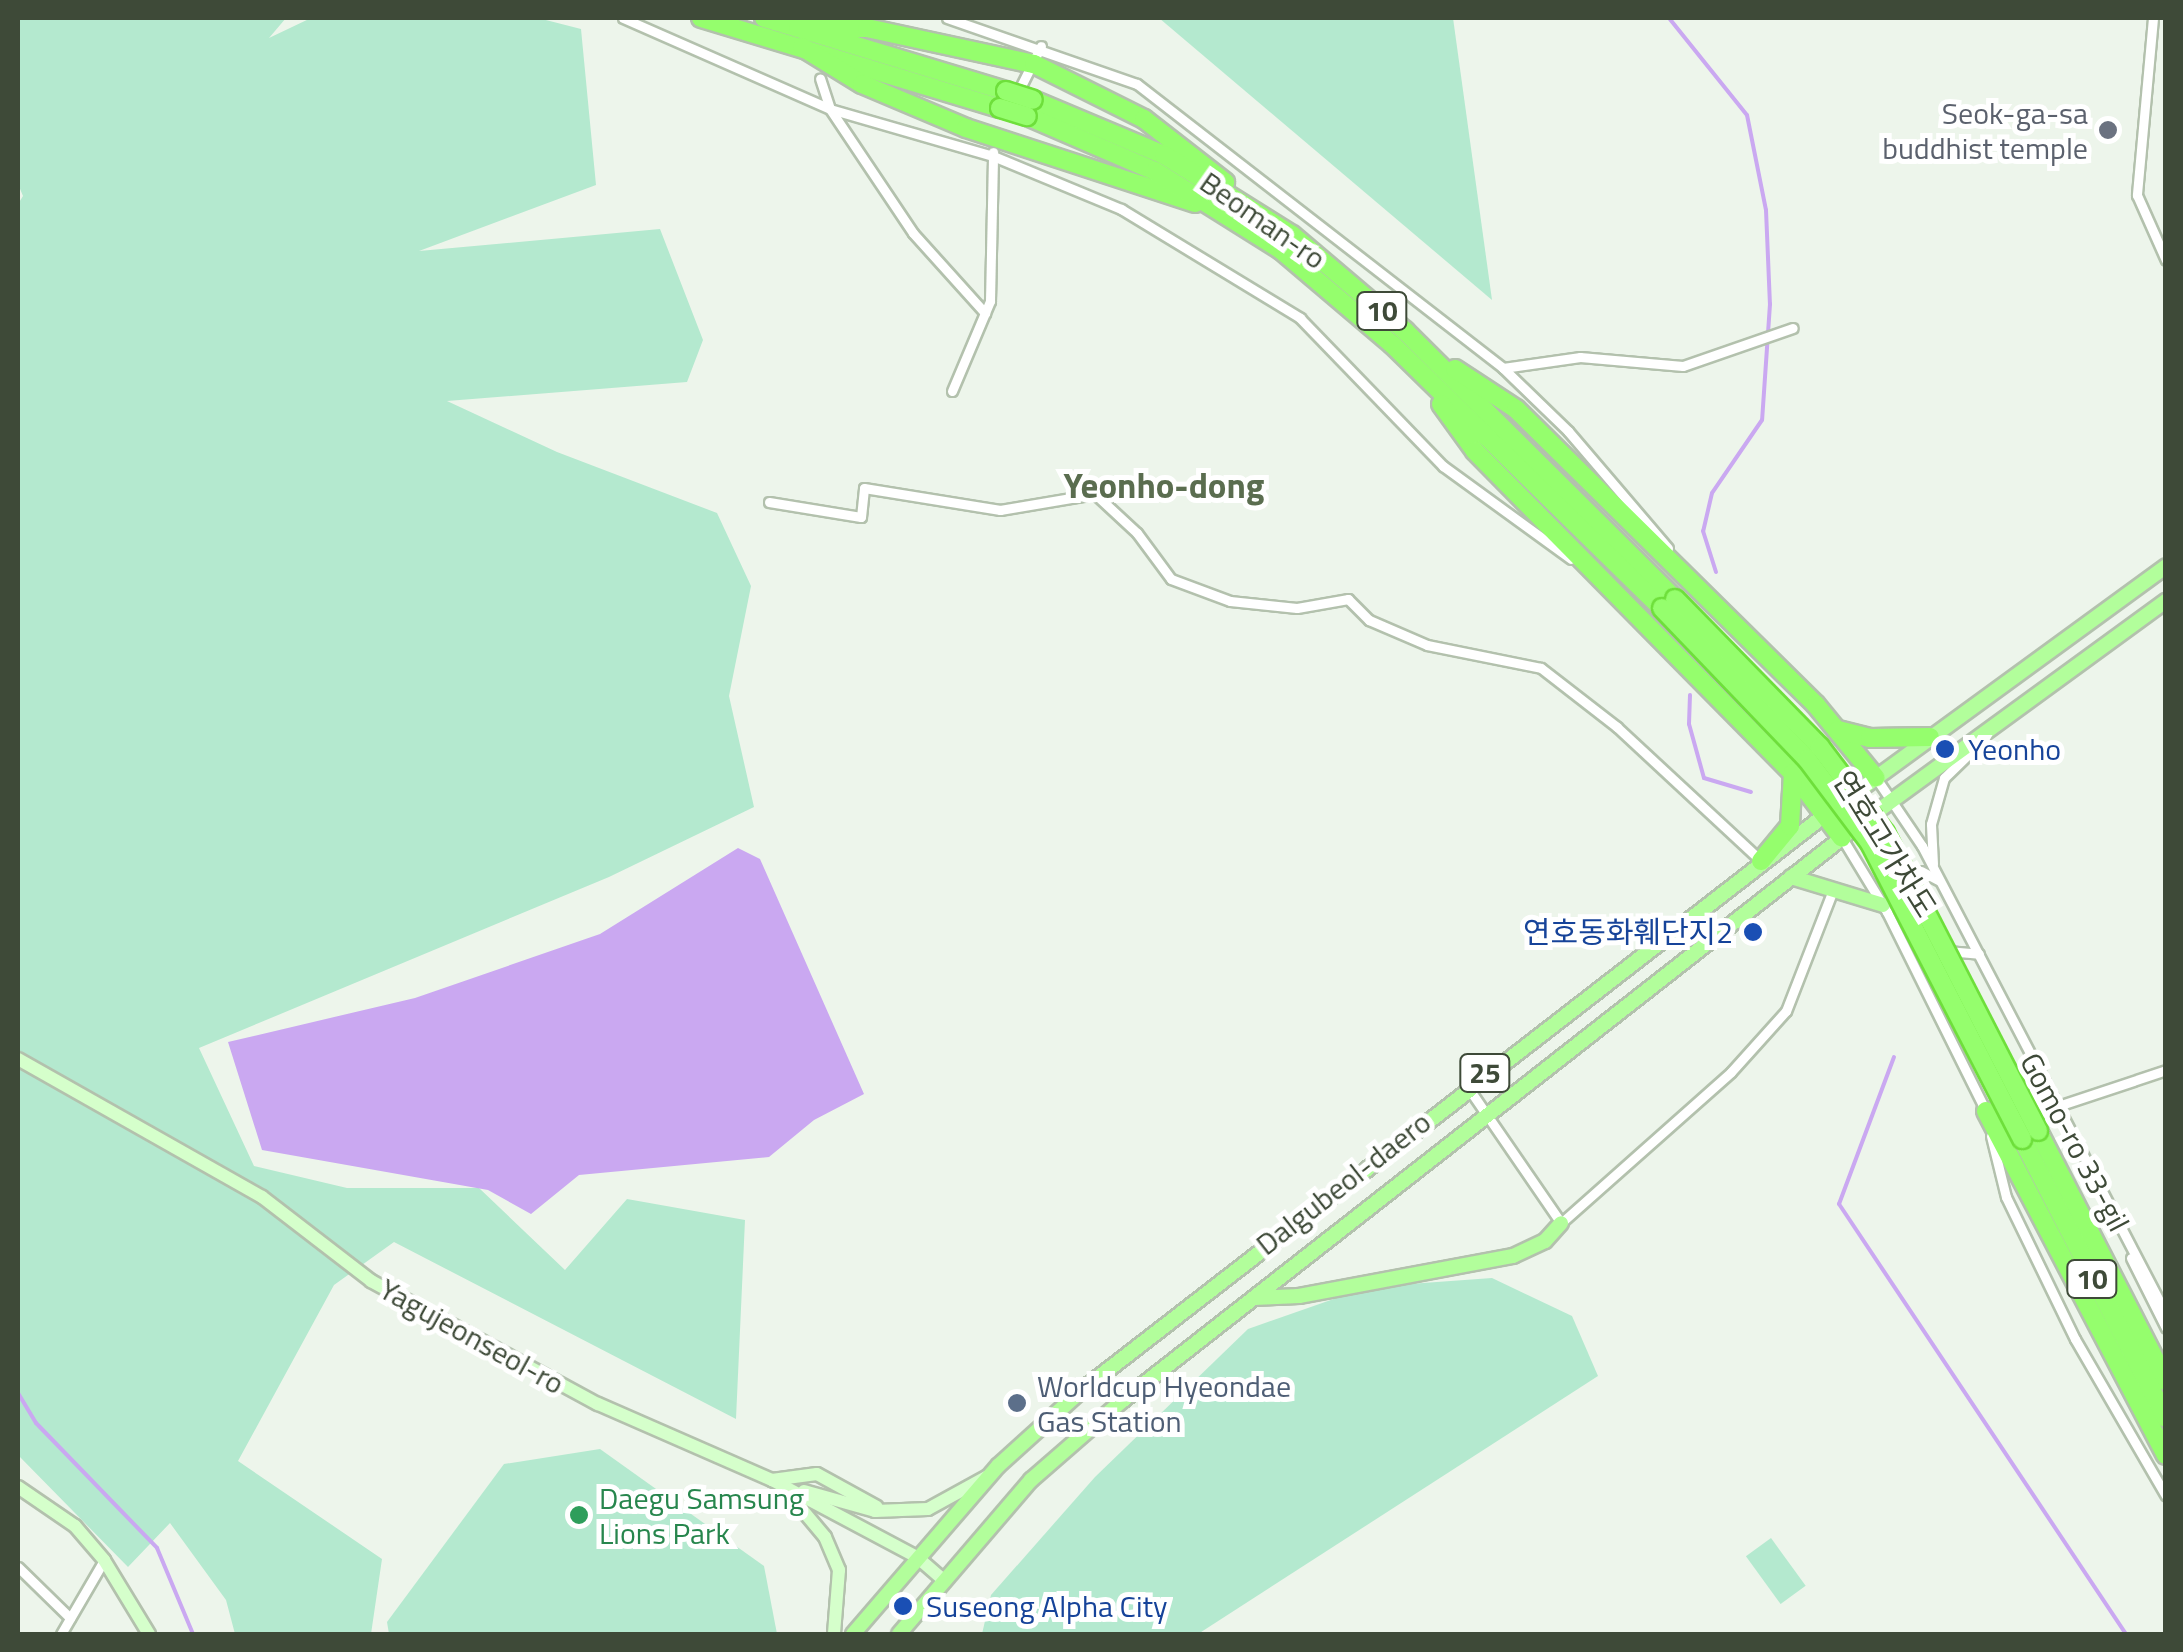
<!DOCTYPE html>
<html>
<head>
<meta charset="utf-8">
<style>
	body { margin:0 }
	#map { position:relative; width:2183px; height:1652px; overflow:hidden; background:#edf5eb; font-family:"Titillium Web","Noto Sans KR",sans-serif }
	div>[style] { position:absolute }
	.green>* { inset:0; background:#b4e9cf; transform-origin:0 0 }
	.water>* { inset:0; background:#caa8f1 }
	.stream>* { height:4px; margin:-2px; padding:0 2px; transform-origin:2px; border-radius:2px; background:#caa8f1 }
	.roads { filter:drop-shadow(2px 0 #b3c1ad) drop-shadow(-2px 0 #b3c1ad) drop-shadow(0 2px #b3c1ad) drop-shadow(0 -2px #b3c1ad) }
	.street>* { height:9px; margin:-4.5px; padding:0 4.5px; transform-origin:4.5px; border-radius:4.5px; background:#fff }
	.secondary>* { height:12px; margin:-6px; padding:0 6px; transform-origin:6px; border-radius:6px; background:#d5ffcb }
	.primary>* { height:14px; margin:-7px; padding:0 7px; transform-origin:7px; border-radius:7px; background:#b2fe9b }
	.highway>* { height:18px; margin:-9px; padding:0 9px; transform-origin:9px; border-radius:9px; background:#95fe6d }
	.bridges { filter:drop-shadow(2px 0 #6edf3b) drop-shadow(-2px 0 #6edf3b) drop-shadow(0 2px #6edf3b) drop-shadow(0 -2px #6edf3b) }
	.highway-bridge>* { height:18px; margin:-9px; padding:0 9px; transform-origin:9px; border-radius:9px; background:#95fe6d }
	.dots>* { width:28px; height:28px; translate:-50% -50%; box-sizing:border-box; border:5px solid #fff; border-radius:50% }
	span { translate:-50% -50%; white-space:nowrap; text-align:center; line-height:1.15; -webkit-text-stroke:10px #fff; paint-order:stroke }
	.shield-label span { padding:2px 8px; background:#fff; border:2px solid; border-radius:8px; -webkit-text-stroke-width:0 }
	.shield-label { font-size:28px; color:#3e4a38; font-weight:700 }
	.worship-label { font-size:30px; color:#5b616d }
	.right { translate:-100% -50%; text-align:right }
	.street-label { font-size:30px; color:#3e4a38 }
	.transit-label { font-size:30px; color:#164399 }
	.left { translate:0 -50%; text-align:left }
	.service-label { font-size:30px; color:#4e5e75 }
	.leisure-label { font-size:30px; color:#27864d }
	.quarter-label { font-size:35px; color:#5a6d4f; font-weight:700 }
	.frame { position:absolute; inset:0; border:20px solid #3e4a38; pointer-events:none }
</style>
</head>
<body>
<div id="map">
	<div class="green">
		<div style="clip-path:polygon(18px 18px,286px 18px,269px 38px,311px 18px,538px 18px,581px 29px,596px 185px,419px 251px,660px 229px,703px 340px,687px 382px,447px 401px,557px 452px,717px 513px,751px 586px,729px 696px,754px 807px,609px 877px,199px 1048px,254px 1166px,347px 1188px,479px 1188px,565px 1270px,627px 1199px,745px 1220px,736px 1419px,394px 1242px,334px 1285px,238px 1461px,382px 1559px,371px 1634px,235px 1634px,226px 1600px,170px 1523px,128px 1567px,18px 1455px,18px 204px,23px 196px,18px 184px)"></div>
		<div style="clip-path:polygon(1159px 18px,1453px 18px,1492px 300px)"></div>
		<div style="clip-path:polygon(1492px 1278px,1572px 1316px,1598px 1376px,1198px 1634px,982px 1634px,991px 1595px,1095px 1477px,1248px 1329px,1368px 1287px)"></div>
		<div style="clip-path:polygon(600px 1449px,764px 1566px,777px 1634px,389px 1634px,387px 1622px,504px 1464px)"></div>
		<div style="left:1771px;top:1538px;width:59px;height:31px;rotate:54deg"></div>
	</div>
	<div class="water">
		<div style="clip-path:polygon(738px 848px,760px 859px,864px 1094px,814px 1120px,769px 1157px,579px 1175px,531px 1214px,488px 1190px,262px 1150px,228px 1042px,415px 998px,600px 934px)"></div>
	</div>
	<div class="stream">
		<div style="left:1669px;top:18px;width:124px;rotate:51.2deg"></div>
		<div style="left:1747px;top:115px;width:97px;rotate:78.7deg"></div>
		<div style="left:1766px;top:210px;width:94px;rotate:87.6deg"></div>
		<div style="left:1770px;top:304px;width:116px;rotate:93.9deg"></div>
		<div style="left:1762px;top:420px;width:88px;rotate:124.4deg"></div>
		<div style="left:1712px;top:493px;width:39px;rotate:103deg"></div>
		<div style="left:1703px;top:531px;width:43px;rotate:72.4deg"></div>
		<div style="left:1690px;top:695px;width:29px;rotate:92deg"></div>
		<div style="left:1689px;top:724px;width:56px;rotate:74.5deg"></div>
		<div style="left:1704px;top:778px;width:49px;rotate:16.6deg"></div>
		<div style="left:1894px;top:1057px;width:157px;rotate:110.5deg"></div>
		<div style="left:1839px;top:1204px;width:517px;rotate:56.28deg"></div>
		<div style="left:18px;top:1393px;width:35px;rotate:59deg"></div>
		<div style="left:36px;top:1423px;width:174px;rotate:45.9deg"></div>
		<div style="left:157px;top:1548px;width:93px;rotate:67.3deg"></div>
	</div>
	<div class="roads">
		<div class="street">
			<div style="left:623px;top:18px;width:226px;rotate:23.7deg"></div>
			<div style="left:830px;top:109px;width:32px;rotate:-108deg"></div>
			<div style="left:947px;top:18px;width:201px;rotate:19.2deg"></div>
			<div style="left:1137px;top:84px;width:463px;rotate:37.8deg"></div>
			<div style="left:1503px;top:368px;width:78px;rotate:-8.1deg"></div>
			<div style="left:1580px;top:357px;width:103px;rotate:5deg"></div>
			<div style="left:1683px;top:366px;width:116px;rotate:-19.1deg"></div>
			<div style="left:2153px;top:18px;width:178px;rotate:95.2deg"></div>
			<div style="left:2137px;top:195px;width:71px;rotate:66deg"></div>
			<div style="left:1015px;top:98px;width:58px;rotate:-63.4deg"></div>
			<div style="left:830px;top:109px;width:170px;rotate:16.1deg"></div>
			<div style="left:993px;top:156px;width:139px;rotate:22.5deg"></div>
			<div style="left:1121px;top:209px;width:210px;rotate:31.3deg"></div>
			<div style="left:1300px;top:318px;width:206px;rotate:46deg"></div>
			<div style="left:1443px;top:466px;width:158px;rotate:36deg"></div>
			<div style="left:830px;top:109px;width:149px;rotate:56.2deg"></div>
			<div style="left:913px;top:233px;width:108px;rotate:48deg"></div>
			<div style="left:1503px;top:368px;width:91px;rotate:44.1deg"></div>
			<div style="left:1568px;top:431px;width:154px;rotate:49.5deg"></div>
			<div style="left:952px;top:391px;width:98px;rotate:-67.1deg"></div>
			<div style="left:990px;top:301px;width:149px;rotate:-88.8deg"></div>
			<div style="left:769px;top:502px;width:93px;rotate:9.3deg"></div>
			<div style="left:861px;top:517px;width:29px;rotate:-84deg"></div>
			<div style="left:864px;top:488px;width:138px;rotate:9.2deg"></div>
			<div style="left:1000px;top:510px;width:96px;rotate:-9.6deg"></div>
			<div style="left:1095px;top:494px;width:57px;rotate:42.9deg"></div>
			<div style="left:1137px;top:533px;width:57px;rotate:53.5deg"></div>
			<div style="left:1171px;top:579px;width:63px;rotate:20.4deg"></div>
			<div style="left:1230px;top:601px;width:67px;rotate:6deg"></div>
			<div style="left:1297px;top:608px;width:52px;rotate:-10deg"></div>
			<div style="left:1348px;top:599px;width:30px;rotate:45deg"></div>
			<div style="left:1369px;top:620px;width:63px;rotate:23.3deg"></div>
			<div style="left:1427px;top:645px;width:116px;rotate:11.4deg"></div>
			<div style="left:1541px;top:668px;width:96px;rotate:37.8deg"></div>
			<div style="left:1617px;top:727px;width:197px;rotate:42.9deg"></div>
			<div style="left:1876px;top:778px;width:82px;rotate:55.9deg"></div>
			<div style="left:1922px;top:846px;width:528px;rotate:62.46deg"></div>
			<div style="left:1842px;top:838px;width:87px;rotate:58.7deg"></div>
			<div style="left:1887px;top:912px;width:222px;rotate:63.6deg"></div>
			<div style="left:1933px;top:864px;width:40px;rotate:-92.9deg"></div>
			<div style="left:1931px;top:824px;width:48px;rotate:-74.2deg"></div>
			<div style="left:1944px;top:778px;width:52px;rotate:-44.2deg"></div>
			<div style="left:1906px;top:880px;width:17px;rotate:-31deg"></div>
			<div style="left:1921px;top:871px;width:21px;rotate:28deg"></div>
			<div style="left:1947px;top:951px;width:32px;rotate:5deg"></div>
			<div style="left:1469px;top:1089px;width:163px;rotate:55.5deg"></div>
			<div style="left:1561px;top:1223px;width:227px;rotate:-41.6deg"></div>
			<div style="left:1731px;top:1072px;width:82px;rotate:-48deg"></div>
			<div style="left:1786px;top:1011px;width:130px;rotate:-68.8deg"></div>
			<div style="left:2058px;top:1106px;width:114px;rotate:-18.4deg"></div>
			<div style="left:1991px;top:1136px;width:63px;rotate:76.2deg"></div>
			<div style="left:2006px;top:1197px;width:158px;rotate:64.1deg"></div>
			<div style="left:2075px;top:1339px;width:181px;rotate:59.9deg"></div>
			<div style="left:2131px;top:1258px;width:78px;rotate:63.4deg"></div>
			<div style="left:18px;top:1567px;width:73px;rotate:44.4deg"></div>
			<div style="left:61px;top:1634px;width:86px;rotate:-59.8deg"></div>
		</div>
		<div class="secondary">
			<div style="left:18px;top:1059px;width:280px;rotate:29.5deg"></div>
			<div style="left:262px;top:1197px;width:138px;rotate:37.6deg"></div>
			<div style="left:371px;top:1281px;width:258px;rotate:28.5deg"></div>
			<div style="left:598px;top:1404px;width:190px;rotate:23.6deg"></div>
			<div style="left:772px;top:1480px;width:164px;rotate:28deg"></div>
			<div style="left:917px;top:1557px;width:37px;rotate:41deg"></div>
			<div style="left:772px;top:1480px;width:45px;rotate:-7.6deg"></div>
			<div style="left:817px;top:1474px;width:68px;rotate:28.8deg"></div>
			<div style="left:18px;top:1487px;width:69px;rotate:34.4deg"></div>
			<div style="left:75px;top:1526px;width:45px;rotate:49.5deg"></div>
			<div style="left:104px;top:1560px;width:87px;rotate:58.7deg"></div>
			<div style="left:804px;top:1491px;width:74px;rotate:15.7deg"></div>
			<div style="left:875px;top:1511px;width:53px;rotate:-2.2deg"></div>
			<div style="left:928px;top:1509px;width:68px;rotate:-28.8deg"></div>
			<div style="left:789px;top:1494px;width:56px;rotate:50.1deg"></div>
			<div style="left:825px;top:1537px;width:36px;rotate:67deg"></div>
			<div style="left:839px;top:1570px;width:64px;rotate:94.5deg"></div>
		</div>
		<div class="primary">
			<div style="left:1847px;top:799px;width:395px;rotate:-36.1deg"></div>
			<div style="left:1864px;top:821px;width:374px;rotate:-36.1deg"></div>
			<div style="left:1791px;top:877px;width:96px;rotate:16.9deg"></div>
			<div style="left:1254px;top:1298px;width:45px;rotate:-2.5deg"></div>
			<div style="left:1299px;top:1296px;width:218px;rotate:-10.6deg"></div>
			<div style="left:1513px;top:1256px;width:35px;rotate:-25deg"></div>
			<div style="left:1545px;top:1241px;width:24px;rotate:-48deg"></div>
			<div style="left:853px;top:1634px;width:223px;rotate:-49.2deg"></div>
			<div style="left:999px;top:1465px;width:112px;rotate:-42.1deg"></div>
			<div style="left:1082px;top:1390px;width:946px;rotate:-37.74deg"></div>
			<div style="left:899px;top:1634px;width:203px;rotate:-49.4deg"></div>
			<div style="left:1031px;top:1480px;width:121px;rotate:-41deg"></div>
			<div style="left:1122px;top:1401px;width:920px;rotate:-38.03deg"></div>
		</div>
		<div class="highway">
			<div style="left:701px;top:18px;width:312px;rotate:16.8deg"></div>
			<div style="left:764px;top:18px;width:253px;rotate:16.8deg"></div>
			<div style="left:798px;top:28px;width:69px"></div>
			<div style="left:867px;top:28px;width:171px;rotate:12.2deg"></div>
			<div style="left:1034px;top:64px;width:123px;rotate:26.6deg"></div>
			<div style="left:1144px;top:119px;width:103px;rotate:37.9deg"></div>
			<div style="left:802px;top:47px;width:70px;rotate:31.7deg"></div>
			<div style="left:862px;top:84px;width:113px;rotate:22.9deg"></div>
			<div style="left:966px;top:128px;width:241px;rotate:18.1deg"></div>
			<div style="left:1033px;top:100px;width:142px;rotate:22.8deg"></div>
			<div style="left:1164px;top:155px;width:151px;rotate:32deg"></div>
			<div style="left:1292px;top:235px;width:148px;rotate:40.3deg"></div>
			<div style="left:1405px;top:331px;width:380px;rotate:44.8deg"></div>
			<div style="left:1027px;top:116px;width:139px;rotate:23.3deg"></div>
			<div style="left:1155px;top:171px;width:149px;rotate:32.1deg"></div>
			<div style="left:1281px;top:250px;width:145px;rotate:40.3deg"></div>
			<div style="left:1392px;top:344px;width:378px;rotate:44.4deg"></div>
			<div style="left:1455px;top:369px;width:73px;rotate:33.3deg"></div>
			<div style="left:1516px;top:409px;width:421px;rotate:44.6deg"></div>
			<div style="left:1816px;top:705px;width:94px;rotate:50.6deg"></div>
			<div style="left:1441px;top:404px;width:58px;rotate:54.1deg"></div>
			<div style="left:1475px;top:451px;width:453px;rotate:45.4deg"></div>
			<div style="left:1793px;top:773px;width:81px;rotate:53deg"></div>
			<div style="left:1838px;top:730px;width:33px;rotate:14deg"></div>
			<div style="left:1870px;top:738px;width:60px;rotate:-1deg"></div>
			<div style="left:1761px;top:861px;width:45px;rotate:-50.4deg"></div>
			<div style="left:1790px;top:826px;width:53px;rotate:-86.8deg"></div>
			<div style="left:1986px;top:1111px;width:388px;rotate:62.4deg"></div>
			<div style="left:2038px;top:1131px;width:281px;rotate:62.9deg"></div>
			<div style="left:2022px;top:1139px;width:314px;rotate:62.7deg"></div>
		</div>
	</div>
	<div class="bridges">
		<div class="highway-bridge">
			<div style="left:1006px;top:91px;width:28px;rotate:18deg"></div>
			<div style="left:1000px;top:108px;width:28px;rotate:17deg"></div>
			<div style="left:1675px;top:599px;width:207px;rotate:45.6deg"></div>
			<div style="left:1820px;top:747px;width:108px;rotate:52.9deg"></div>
			<div style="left:1885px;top:833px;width:335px;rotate:62.8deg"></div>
			<div style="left:1662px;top:608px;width:209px;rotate:46.2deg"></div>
			<div style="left:1807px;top:759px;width:105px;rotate:53.1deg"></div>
			<div style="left:1870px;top:843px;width:333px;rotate:62.8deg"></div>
		</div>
	</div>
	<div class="dots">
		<div style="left:2108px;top:130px;background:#6b7280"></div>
		<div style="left:1945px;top:749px;background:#1a4fb4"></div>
		<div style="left:1753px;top:932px;background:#1a4fb4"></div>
		<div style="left:1017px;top:1403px;background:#5c6f8a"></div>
		<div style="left:579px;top:1515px;background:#2e9e5b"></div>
		<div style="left:903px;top:1606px;background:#1a4fb4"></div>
	</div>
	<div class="shield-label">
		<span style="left:1382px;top:311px">10</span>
		<span style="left:1485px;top:1073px">25</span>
		<span style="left:2092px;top:1279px">10</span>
	</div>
	<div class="worship-label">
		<span class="right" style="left:2088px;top:130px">Seok-ga-sa<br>buddhist temple</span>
	</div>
	<div class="street-label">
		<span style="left:1263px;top:220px;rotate:35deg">Beoman-ro</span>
		<span style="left:1885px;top:844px;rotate:58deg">연호고가차도</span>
		<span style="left:2075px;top:1142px;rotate:62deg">Gomo-ro 33-gil</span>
		<span style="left:1343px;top:1183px;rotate:-38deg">Dalgubeol-daero</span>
		<span style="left:472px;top:1336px;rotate:29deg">Yagujeonseol-ro</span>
	</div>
	<div class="transit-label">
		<span class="left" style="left:1968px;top:749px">Yeonho</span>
		<span class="right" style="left:1733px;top:932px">연호동화훼단지2</span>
		<span class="left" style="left:926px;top:1606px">Suseong Alpha City</span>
	</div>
	<div class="service-label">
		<span class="left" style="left:1037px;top:1403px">Worldcup Hyeondae<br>Gas Station</span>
	</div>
	<div class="leisure-label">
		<span class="left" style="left:599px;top:1515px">Daegu Samsung<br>Lions Park</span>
	</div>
	<div class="quarter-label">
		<span style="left:1164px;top:485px">Yeonho-dong</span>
	</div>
	<div class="frame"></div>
</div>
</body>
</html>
